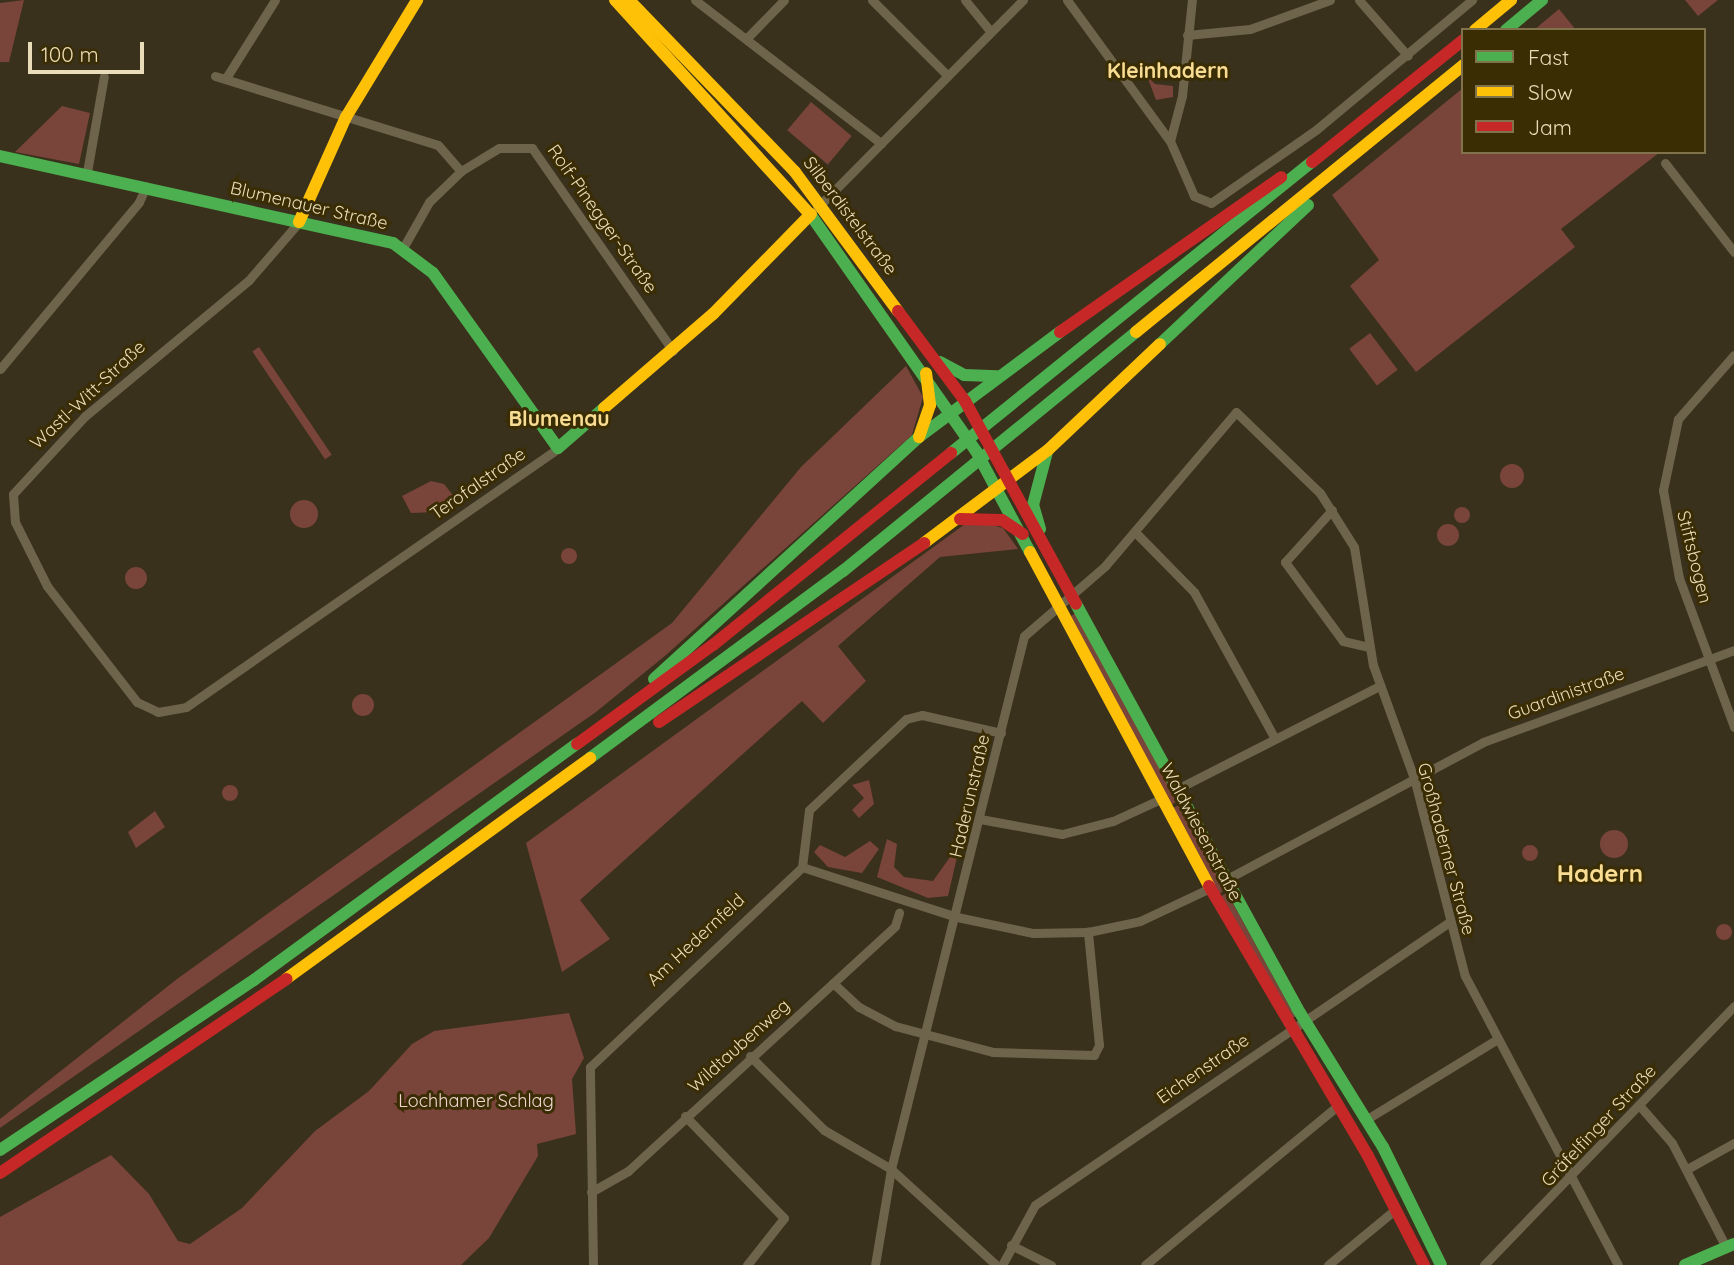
<!DOCTYPE html>
<html>
<head>
<meta charset="utf-8">
<style>
	body { margin:0 }
	#map { position:relative; width:1734px; height:1265px; overflow:hidden; background:#39311c; font-family:Quicksand,sans-serif }
	div>[style] { position:absolute }
	.green>* { inset:0; background:#794439; transform-origin:0 0 }
	.round { border-radius:50% }
	.street>* { height:9px; margin:-4.5px; padding:0 4.5px; transform-origin:4.5px; border-radius:4.5px; background:#6d644b }
	.fast>* { height:12px; margin:-6px; padding:0 6px; transform-origin:6px; border-radius:6px; background:#4caf50 }
	.slow>* { height:12px; margin:-6px; padding:0 6px; transform-origin:6px; border-radius:6px; background:#ffc107 }
	.jam>* { height:12px; margin:-6px; padding:0 6px; transform-origin:6px; border-radius:6px; background:#c62828 }
	span { translate:-50% -50%; white-space:nowrap; text-align:center; line-height:1.15; -webkit-text-stroke:6px #3a2d04; paint-order:stroke }
	.street-label { font-size:18px; color:#e9dcb9 }
	.park-label { font-size:18px; color:#f1d5d0 }
	.quarter-label { font-size:21px; color:#f8dc93; font-weight:700 }
	.district-label { font-size:24px; color:#f8dc93; font-weight:700 }
	.legend { position:absolute; left:1461px; top:28px; width:245px; height:126px; box-sizing:border-box; background:#3a2d04; border:2px solid #80734c; margin:0; padding:9px 12px; list-style:none; font-size:21px; color:#e9dcb9 }
	.legend li { display:flex; align-items:center; gap:14px; height:35px }
	.legend b { width:35px; border:2px solid #80734c }
	.scale { position:absolute; left:28px; top:42px; width:116px; height:32px; box-sizing:border-box; border:4px solid #e9dcb9; border-top:0; padding-left:9px; font-size:21px; line-height:24px; white-space:nowrap; color:#e9dcb9; -webkit-text-stroke:5px #3a2d04; paint-order:stroke }
</style>
</head>
<body>
<div id="map">
	<div class="green">
		<div style="clip-path:polygon(24px 0,9px 62px,0 62px,0 3px)"></div>
		<div style="clip-path:polygon(1685px 0,1718px 0,1698px 16px)"></div>
		<div style="clip-path:polygon(1559px 9px,1576px 30px,1534px 30px)"></div>
		<div style="clip-path:polygon(1147px 76px,1155px 84px,1173px 86px,1173px 97px,1156px 100px)"></div>
		<div style="clip-path:polygon(1463px 88px,1463px 152px,1660px 152px,1561px 229px,1575px 247px,1416px 372px,1350px 286px,1379px 260px,1332px 195px)"></div>
		<div style="left:811px;top:102px;width:53px;height:37px;rotate:40deg"></div>
		<div style="clip-path:polygon(62px 106px,90px 113px,79px 164px,15px 152px)"></div>
		<div style="left:1370px;top:333px;width:46px;height:26px;rotate:53deg"></div>
		<div style="left:259px;top:347px;width:130px;height:8px;rotate:56deg"></div>
		<div style="clip-path:polygon(906px 366px,923px 397px,912px 435px,666px 655px,596px 712px,0 1128px,0 1119px,177px 979px,672px 623px,801px 467px)"></div>
		<div class="round" style="left:1500px;top:464px;width:24px;height:24px"></div>
		<div style="clip-path:polygon(431px 481px,444px 484px,456px 499px,436px 512px,411px 513px,402px 496px)"></div>
		<div class="round" style="left:290px;top:500px;width:28px;height:28px"></div>
		<div class="round" style="left:1454px;top:507px;width:16px;height:16px"></div>
		<div style="clip-path:polygon(972px 519px,1003px 528px,1018px 549px,940px 557px,838px 646px,866px 681px,823px 723px,802px 701px,580px 900px,610px 939px,562px 972px,526px 843px)"></div>
		<div class="round" style="left:1437px;top:524px;width:22px;height:22px"></div>
		<div class="round" style="left:561px;top:548px;width:16px;height:16px"></div>
		<div class="round" style="left:125px;top:567px;width:22px;height:22px"></div>
		<div style="clip-path:polygon(1076px 613px,1179px 801px,1170px 805px,1071px 616px)"></div>
		<div class="round" style="left:352px;top:694px;width:22px;height:22px"></div>
		<div style="clip-path:polygon(869px 780px,874px 804px,859px 818px,852px 810px,864px 798px,852px 785px)"></div>
		<div class="round" style="left:222px;top:785px;width:16px;height:16px"></div>
		<div style="left:1181px;top:804px;width:97px;height:10px;rotate:63deg"></div>
		<div style="clip-path:polygon(155px 811px,165px 827px,136px 848px,128px 832px)"></div>
		<div class="round" style="left:1600px;top:830px;width:28px;height:28px"></div>
		<div style="clip-path:polygon(887px 839px,897px 844px,894px 867px,904px 877px,933px 881px,950px 857px,957px 857px,948px 896px,928px 898px,877px 877px)"></div>
		<div style="clip-path:polygon(870px 841px,879px 849px,862px 873px,828px 867px,814px 852px,820px 845px,845px 857px)"></div>
		<div class="round" style="left:1522px;top:845px;width:16px;height:16px"></div>
		<div style="left:1227px;top:893px;width:141px;height:9px;rotate:61deg"></div>
		<div class="round" style="left:1716px;top:924px;width:16px;height:16px"></div>
		<div style="clip-path:polygon(569px 1013px,584px 1058px,572px 1079px,576px 1134px,537px 1144px,538px 1156px,489px 1238px,461px 1265px,0 1265px,0 1217px,111px 1155px,149px 1194px,178px 1241px,190px 1244px,242px 1208px,315px 1131px,369px 1091px,412px 1044px,434px 1031px)"></div>
	</div>
	<div class="street">
		<div style="left:695px;top:0;width:235px;rotate:37.6deg"></div>
		<div style="left:872px;top:0;width:107px;rotate:45deg"></div>
		<div style="left:965px;top:0;width:41px;rotate:50.9deg"></div>
		<div style="left:1067px;top:0;width:175px;rotate:53.9deg"></div>
		<div style="left:1170px;top:141px;width:60px;rotate:66.4deg"></div>
		<div style="left:1194px;top:196px;width:18px;rotate:22deg"></div>
		<div style="left:1211px;top:203px;width:129px;rotate:-34.9deg"></div>
		<div style="left:1317px;top:129px;width:202px;rotate:-39.8deg"></div>
		<div style="left:1359px;top:0;width:74px;rotate:48.8deg"></div>
		<div style="left:1187px;top:35px;width:63px;rotate:-5.4deg"></div>
		<div style="left:1250px;top:29px;width:85px;rotate:-19.9deg"></div>
		<div style="left:747px;top:38px;width:53px;rotate:-45.8deg"></div>
		<div style="left:215px;top:76px;width:233px;rotate:17.2deg"></div>
		<div style="left:438px;top:145px;width:35px;rotate:49deg"></div>
		<div style="left:226px;top:78px;width:92px;rotate:-57.9deg"></div>
		<div style="left:1170px;top:141px;width:47px;rotate:-75.1deg"></div>
		<div style="left:1182px;top:96px;width:97px;rotate:-84.1deg"></div>
		<div style="left:1665px;top:163px;width:113px;rotate:52.2deg"></div>
		<div style="left:87px;top:172px;width:97px;rotate:-80deg"></div>
		<div style="left:817px;top:208px;width:293px;rotate:-45.3deg"></div>
		<div style="left:299px;top:222px;width:77px;rotate:130.8deg"></div>
		<div style="left:249px;top:280px;width:213px;rotate:140.3deg"></div>
		<div style="left:85px;top:416px;width:106px;rotate:132.7deg"></div>
		<div style="left:13px;top:494px;width:28px;rotate:86deg"></div>
		<div style="left:15px;top:522px;width:72px;rotate:63.4deg"></div>
		<div style="left:47px;top:586px;width:147px;rotate:52.2deg"></div>
		<div style="left:137px;top:702px;width:23px;rotate:25deg"></div>
		<div style="left:158px;top:712px;width:28px;rotate:-10deg"></div>
		<div style="left:186px;top:707px;width:453px;rotate:-34.8deg"></div>
		<div style="left:403px;top:248px;width:53px;rotate:-60.5deg"></div>
		<div style="left:429px;top:202px;width:45px;rotate:-44.1deg"></div>
		<div style="left:461px;top:171px;width:44px;rotate:-31.2deg"></div>
		<div style="left:499px;top:148px;width:33px"></div>
		<div style="left:532px;top:148px;width:247px;rotate:55.2deg"></div>
		<div style="left:1734px;top:355px;width:85px;rotate:131.2deg"></div>
		<div style="left:1678px;top:419px;width:73px;rotate:101.9deg"></div>
		<div style="left:1663px;top:490px;width:89px;rotate:79.7deg"></div>
		<div style="left:1679px;top:578px;width:159px;rotate:69.7deg"></div>
		<div style="left:0;top:369px;width:217px;rotate:-50.2deg"></div>
		<div style="left:139px;top:202px;width:17px;rotate:-66deg"></div>
		<div style="left:1332px;top:510px;width:70px;rotate:132.1deg"></div>
		<div style="left:1285px;top:562px;width:98px;rotate:53.7deg"></div>
		<div style="left:1343px;top:641px;width:27px;rotate:13deg"></div>
		<div style="left:1136px;top:533px;width:83px;rotate:45.5deg"></div>
		<div style="left:1194px;top:592px;width:166px;rotate:61.1deg"></div>
		<div style="left:1177px;top:789px;width:227px;rotate:-27deg"></div>
		<div style="left:980px;top:819px;width:83px;rotate:10.4deg"></div>
		<div style="left:1062px;top:834px;width:53px;rotate:-14.3deg"></div>
		<div style="left:1113px;top:821px;width:55px;rotate:-24.7deg"></div>
		<div style="left:802px;top:867px;width:163px;rotate:17.9deg"></div>
		<div style="left:957px;top:917px;width:78px;rotate:11.9deg"></div>
		<div style="left:1033px;top:933px;width:55px;rotate:-1deg"></div>
		<div style="left:1088px;top:932px;width:53px;rotate:-11.9deg"></div>
		<div style="left:1140px;top:921px;width:77px;rotate:-25.2deg"></div>
		<div style="left:802px;top:867px;width:57px;rotate:-83deg"></div>
		<div style="left:809px;top:810px;width:133px;rotate:-43.2deg"></div>
		<div style="left:906px;top:719px;width:16px;rotate:-14deg"></div>
		<div style="left:922px;top:715px;width:81px;rotate:12.8deg"></div>
		<div style="left:1225px;top:880px;width:293px;rotate:-28.1deg"></div>
		<div style="left:1483px;top:742px;width:267px;rotate:-20.1deg"></div>
		<div style="left:833px;top:983px;width:35px;rotate:43deg"></div>
		<div style="left:859px;top:1007px;width:41px;rotate:27.8deg"></div>
		<div style="left:895px;top:1026px;width:101px;rotate:14.9deg"></div>
		<div style="left:993px;top:1052px;width:101px;rotate:1.7deg"></div>
		<div style="left:1094px;top:1055px;width:11px;rotate:-63deg"></div>
		<div style="left:1099px;top:1045px;width:114px;rotate:-95.6deg"></div>
		<div style="left:750px;top:1056px;width:105px;rotate:45deg"></div>
		<div style="left:824px;top:1130px;width:78px;rotate:30.2deg"></div>
		<div style="left:891px;top:1169px;width:142px;rotate:42.4deg"></div>
		<div style="left:1639px;top:1105px;width:50px;rotate:49deg"></div>
		<div style="left:1672px;top:1143px;width:117px;rotate:62.6deg"></div>
		<div style="left:685px;top:1116px;width:142px;rotate:45.9deg"></div>
		<div style="left:784px;top:1218px;width:60px;rotate:128.2deg"></div>
		<div style="left:1367px;top:1119px;width:151px;rotate:-31.5deg"></div>
		<div style="left:1687px;top:1169px;width:54px;rotate:-29deg"></div>
		<div style="left:591px;top:1192px;width:43px;rotate:-29.6deg"></div>
		<div style="left:628px;top:1171px;width:362px;rotate:-42.5deg"></div>
		<div style="left:895px;top:926px;width:14px;rotate:-73deg"></div>
		<div style="left:1011px;top:1245px;width:45px;rotate:26.6deg"></div>
		<div style="left:593px;top:1265px;width:198px;rotate:-90.9deg"></div>
		<div style="left:590px;top:1067px;width:291px;rotate:-43.3deg"></div>
		<div style="left:875px;top:1265px;width:97px;rotate:-80.5deg"></div>
		<div style="left:891px;top:1169px;width:549px;rotate:-75.99deg"></div>
		<div style="left:1024px;top:636px;width:107px;rotate:-40.8deg"></div>
		<div style="left:1105px;top:566px;width:202px;rotate:-49.6deg"></div>
		<div style="left:1236px;top:412px;width:117px;rotate:44deg"></div>
		<div style="left:1320px;top:493px;width:64px;rotate:57.8deg"></div>
		<div style="left:1354px;top:547px;width:120px;rotate:80.9deg"></div>
		<div style="left:1373px;top:665px;width:120px;rotate:70.1deg"></div>
		<div style="left:1414px;top:778px;width:204px;rotate:75.6deg"></div>
		<div style="left:1465px;top:976px;width:327px;rotate:62.1deg"></div>
		<div style="left:1002px;top:1265px;width:68px;rotate:-61.2deg"></div>
		<div style="left:1035px;top:1205px;width:500px;rotate:-34.33deg"></div>
		<div style="left:1145px;top:1265px;width:248px;rotate:-39.6deg"></div>
		<div style="left:1328px;top:1265px;width:88px;rotate:-39.5deg"></div>
		<div style="left:1484px;top:1265px;width:360px;rotate:-46deg"></div>
	</div>
	<div class="fast">
		<div style="left:1506px;top:30px;width:47px;rotate:-39.8deg"></div>
		<div style="left:0;top:156px;width:403px;rotate:12.5deg"></div>
		<div style="left:393px;top:243px;width:50px;rotate:36.9deg"></div>
		<div style="left:433px;top:273px;width:215px;rotate:54.5deg"></div>
		<div style="left:558px;top:448px;width:61px;rotate:-41deg"></div>
		<div style="left:810px;top:214px;width:289px;rotate:55deg"></div>
		<div style="left:976px;top:451px;width:115px;rotate:61.9deg"></div>
		<div style="left:1160px;top:344px;width:203px;rotate:-43.2deg"></div>
		<div style="left:940px;top:362px;width:27px;rotate:28deg"></div>
		<div style="left:964px;top:375px;width:33px;rotate:2deg"></div>
		<div style="left:951px;top:453px;width:464px;rotate:-38.9deg"></div>
		<div style="left:1040px;top:529px;width:25px;rotate:-106deg"></div>
		<div style="left:1033px;top:505px;width:55px;rotate:-75.2deg"></div>
		<div style="left:1076px;top:604px;width:460px;rotate:61.3deg"></div>
		<div style="left:1297px;top:1008px;width:163px;rotate:58.3deg"></div>
		<div style="left:1383px;top:1147px;width:131px;rotate:63.8deg"></div>
		<div style="left:654px;top:679px;width:359px;rotate:-42.4deg"></div>
		<div style="left:919px;top:437px;width:176px;rotate:-36.7deg"></div>
		<div style="left:590px;top:758px;width:315px;rotate:-36.5deg"></div>
		<div style="left:843px;top:571px;width:378px;rotate:-39.2deg"></div>
		<div style="left:0;top:1150px;width:306px;rotate:-33.8deg"></div>
		<div style="left:254px;top:980px;width:400px;rotate:-36.2deg"></div>
		<div style="left:1685px;top:1265px;width:53px;rotate:-23.2deg"></div>
	</div>
	<div class="slow">
		<div style="left:615px;top:0;width:290px;rotate:47.7deg"></div>
		<div style="left:629px;top:0;width:239px;rotate:46deg"></div>
		<div style="left:795px;top:172px;width:173px;rotate:53.5deg"></div>
		<div style="left:1475px;top:30px;width:47px;rotate:-39.8deg"></div>
		<div style="left:299px;top:222px;width:115px;rotate:-65.9deg"></div>
		<div style="left:346px;top:117px;width:137px;rotate:-58.7deg"></div>
		<div style="left:1136px;top:332px;width:422px;rotate:-39.2deg"></div>
		<div style="left:604px;top:408px;width:144px;rotate:-40.8deg"></div>
		<div style="left:713px;top:314px;width:140px;rotate:-45.6deg"></div>
		<div style="left:919px;top:437px;width:34px;rotate:-71deg"></div>
		<div style="left:930px;top:405px;width:32px;rotate:-97deg"></div>
		<div style="left:924px;top:543px;width:155px;rotate:-36.9deg"></div>
		<div style="left:1048px;top:450px;width:154px;rotate:-43.4deg"></div>
		<div style="left:1030px;top:552px;width:379px;rotate:61.8deg"></div>
		<div style="left:286px;top:979px;width:376px;rotate:-36deg"></div>
	</div>
	<div class="jam">
		<div style="left:1312px;top:162px;width:194px;rotate:-38.9deg"></div>
		<div style="left:898px;top:311px;width:112px;rotate:53.3deg"></div>
		<div style="left:965px;top:401px;width:231px;rotate:61.3deg"></div>
		<div style="left:1060px;top:332px;width:270px;rotate:-35deg"></div>
		<div style="left:960px;top:519px;width:42px;rotate:1.4deg"></div>
		<div style="left:1002px;top:520px;width:25px;rotate:34deg"></div>
		<div style="left:659px;top:722px;width:320px;rotate:-34deg"></div>
		<div style="left:577px;top:744px;width:168px;rotate:-36.1deg"></div>
		<div style="left:713px;top:645px;width:306px;rotate:-38.9deg"></div>
		<div style="left:1209px;top:886px;width:313px;rotate:59.5deg"></div>
		<div style="left:1368px;top:1156px;width:123px;rotate:62.8deg"></div>
		<div style="left:0;top:1173px;width:346px;rotate:-34.1deg"></div>
	</div>
	<div class="street-label">
		<span style="left:309px;top:206px;rotate:13deg">Blumenauer Straße</span>
		<span style="left:850px;top:216px;rotate:53deg">Silberdistelstraße</span>
		<span style="left:602px;top:219px;rotate:55deg">Rolf-Pinegger-Straße</span>
		<span style="left:88px;top:395px;rotate:-43deg">Wastl-Witt-Straße</span>
		<span style="left:478px;top:484px;rotate:-35deg">Terofalstraße</span>
		<span style="left:1694px;top:557px;rotate:76deg">Stiftsbogen</span>
		<span style="left:1566px;top:694px;rotate:-20deg">Guardinistraße</span>
		<span style="left:970px;top:796px;rotate:-77deg">Haderunstraße</span>
		<span style="left:1201px;top:832px;rotate:62deg">Waldwiesenstraße</span>
		<span style="left:1446px;top:849px;rotate:75deg">Großhaderner Straße</span>
		<span style="left:696px;top:940px;rotate:-43deg">Am Hedernfeld</span>
		<span style="left:739px;top:1046px;rotate:-42deg">Wildtaubenweg</span>
		<span style="left:1203px;top:1069px;rotate:-35deg">Eichenstraße</span>
		<span style="left:1599px;top:1126px;rotate:-47deg">Gräfelfinger Straße</span>
	</div>
	<div class="park-label">
		<span style="left:476px;top:1101px">Lochhamer Schlag</span>
	</div>
	<div class="quarter-label">
		<span style="left:1168px;top:70px">Kleinhadern</span>
		<span style="left:559px;top:418px">Blumenau</span>
	</div>
	<div class="district-label">
		<span style="left:1600px;top:874px">Hadern</span>
	</div>
	<ul class="legend">
	<li><b style="height:9px;background:#4caf50"></b>Fast</li>
	<li><b style="height:9px;background:#ffc107"></b>Slow</li>
	<li><b style="height:9px;background:#c62828"></b>Jam</li>
	</ul>
	<div class="scale">100 m</div>
</div>
</body>
</html>
